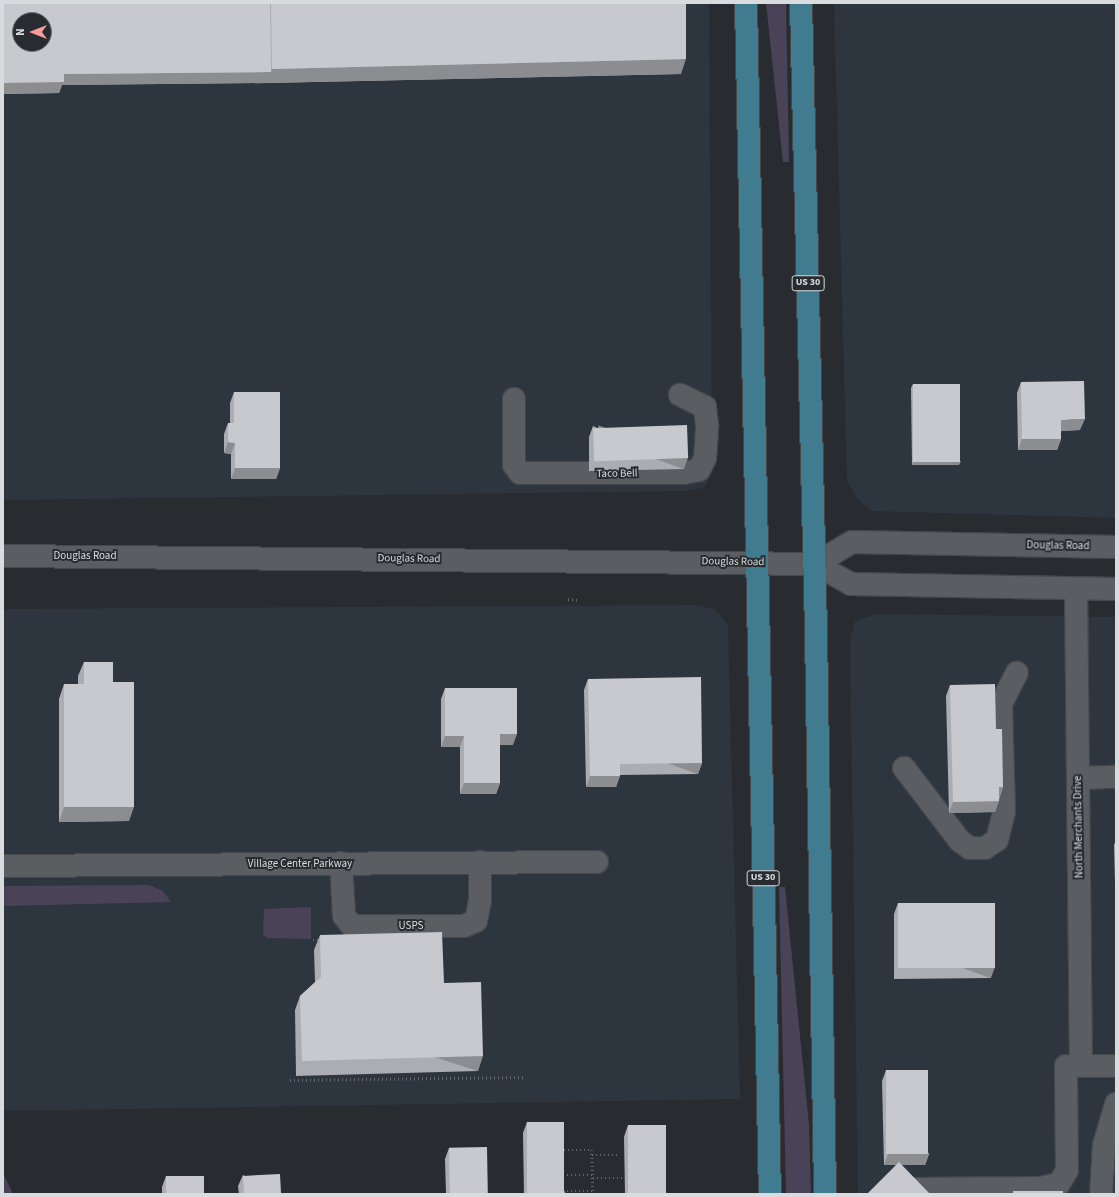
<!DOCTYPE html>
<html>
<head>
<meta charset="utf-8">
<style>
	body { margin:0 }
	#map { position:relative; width:1119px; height:1197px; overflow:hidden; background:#282c30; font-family:"Source Sans 3",sans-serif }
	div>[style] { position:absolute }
	.built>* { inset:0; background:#2d353e }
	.green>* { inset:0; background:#4a4358 }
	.path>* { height:2.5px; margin-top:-1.25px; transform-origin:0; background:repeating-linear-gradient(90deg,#63666a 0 1px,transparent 0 4px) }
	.roads { filter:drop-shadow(1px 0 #45484b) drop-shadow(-1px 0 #45484b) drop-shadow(0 1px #45484b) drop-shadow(0 -1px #45484b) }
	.minor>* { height:22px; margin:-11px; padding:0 11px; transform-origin:11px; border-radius:11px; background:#5a5e63 }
	.major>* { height:22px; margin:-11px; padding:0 11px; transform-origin:11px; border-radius:11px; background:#417b8f }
	.wall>* { inset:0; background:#abadb2 }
	.shaded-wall>* { inset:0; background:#8b8d91; transform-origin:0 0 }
	.building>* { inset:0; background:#c7c9cf; transform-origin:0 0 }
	span { translate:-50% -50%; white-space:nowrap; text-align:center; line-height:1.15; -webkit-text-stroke:4px #282c30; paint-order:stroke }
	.shield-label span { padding:1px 3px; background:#282c30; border:1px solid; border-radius:3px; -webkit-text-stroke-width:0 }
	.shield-label { font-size:10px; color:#d9dcde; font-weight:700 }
	.street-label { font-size:11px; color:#d9dcde }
	.frame { position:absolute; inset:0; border:4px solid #d9dcde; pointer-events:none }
	.north { position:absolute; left:12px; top:12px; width:40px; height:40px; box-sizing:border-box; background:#282c30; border:1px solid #6f7276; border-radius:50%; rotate:270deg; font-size:11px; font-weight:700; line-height:16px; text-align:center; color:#d9dcde }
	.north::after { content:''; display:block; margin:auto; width:14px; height:18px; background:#f59b9c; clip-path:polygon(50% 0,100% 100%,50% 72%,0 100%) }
</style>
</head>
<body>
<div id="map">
	<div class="built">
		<div style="clip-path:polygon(evenodd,3px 3px,709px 3px,712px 473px,704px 488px,684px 491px,3px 500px,3px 3px,20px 20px,44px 20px,44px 44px,20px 44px,20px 20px)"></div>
		<div style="clip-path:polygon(834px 3px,1116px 3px,1116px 518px,873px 511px,858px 500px,847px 481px)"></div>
		<div style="clip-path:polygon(696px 605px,715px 609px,728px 625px,740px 1099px,3px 1111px,3px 609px)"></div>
		<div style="clip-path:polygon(877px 614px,1116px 617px,1116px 1194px,858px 1194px,850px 639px,855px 621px)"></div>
	</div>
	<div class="green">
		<div style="clip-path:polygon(766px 3px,786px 3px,789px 162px,783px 162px)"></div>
		<div style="clip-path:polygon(149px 885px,163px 891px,171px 902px,3px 906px,3px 886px)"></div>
		<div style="clip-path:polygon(779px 887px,785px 887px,809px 1125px,811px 1194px,786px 1194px)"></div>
		<div style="clip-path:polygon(311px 907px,311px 939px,267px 938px,263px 934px,264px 909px)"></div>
		<div style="clip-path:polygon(3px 1173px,13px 1194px,3px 1194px)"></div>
	</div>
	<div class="path">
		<div style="left:568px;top:599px;width:9px;rotate:6deg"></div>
		<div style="left:313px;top:940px;width:7px"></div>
		<div style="left:290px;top:1080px;width:235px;rotate:-0.7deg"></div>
		<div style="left:564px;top:1150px;width:28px"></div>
		<div style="left:592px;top:1150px;width:44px;rotate:88.7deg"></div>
		<div style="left:592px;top:1155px;width:28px"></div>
		<div style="left:563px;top:1175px;width:29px"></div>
		<div style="left:593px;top:1178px;width:29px"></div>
		<div style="left:563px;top:1191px;width:30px"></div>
	</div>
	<div class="roads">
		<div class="minor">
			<div style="left:514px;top:399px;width:66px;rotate:90deg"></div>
			<div style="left:514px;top:465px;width:10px;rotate:53deg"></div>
			<div style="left:520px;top:473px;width:164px"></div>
			<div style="left:684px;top:473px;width:15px;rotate:-11deg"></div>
			<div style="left:699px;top:470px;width:13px;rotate:-63deg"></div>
			<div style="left:705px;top:458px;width:32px;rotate:-86deg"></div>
			<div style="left:707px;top:426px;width:19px;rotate:-96deg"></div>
			<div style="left:705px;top:407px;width:28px;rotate:-154deg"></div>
			<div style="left:3px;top:556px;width:812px;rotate:0.56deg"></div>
			<div style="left:815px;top:564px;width:41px;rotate:29.1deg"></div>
			<div style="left:851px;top:584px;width:265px;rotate:1.1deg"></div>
			<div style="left:815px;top:564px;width:43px;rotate:-30.7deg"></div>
			<div style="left:852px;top:542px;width:264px;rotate:1.1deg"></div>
			<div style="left:1076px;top:589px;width:477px;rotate:89.4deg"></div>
			<div style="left:1081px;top:1066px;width:35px"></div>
			<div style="left:904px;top:768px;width:92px;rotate:52.5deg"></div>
			<div style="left:960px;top:841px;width:12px;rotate:35deg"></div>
			<div style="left:970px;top:848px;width:15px"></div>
			<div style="left:985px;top:848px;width:14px;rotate:-34deg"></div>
			<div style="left:997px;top:840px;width:30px;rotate:-76deg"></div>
			<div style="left:1004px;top:811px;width:107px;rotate:-91.6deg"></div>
			<div style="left:1001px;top:704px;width:35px;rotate:-63deg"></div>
			<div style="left:1078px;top:778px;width:38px;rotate:-2deg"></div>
			<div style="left:341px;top:863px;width:53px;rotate:86.8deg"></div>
			<div style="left:344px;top:916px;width:13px;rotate:51deg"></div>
			<div style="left:352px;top:926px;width:112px"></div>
			<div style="left:464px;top:926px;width:13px;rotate:-23deg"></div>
			<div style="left:476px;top:921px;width:20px;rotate:-79deg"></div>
			<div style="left:480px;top:901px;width:39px;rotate:-90deg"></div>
			<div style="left:3px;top:866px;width:594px;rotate:-0.39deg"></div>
			<div style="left:909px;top:1192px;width:5px;rotate:-37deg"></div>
			<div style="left:913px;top:1189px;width:127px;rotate:-0.5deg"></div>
			<div style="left:1040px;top:1188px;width:19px;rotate:-12deg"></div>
			<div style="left:1059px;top:1184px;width:16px;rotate:-60deg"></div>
			<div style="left:1067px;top:1170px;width:104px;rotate:-90.6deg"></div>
			<div style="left:1101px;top:1194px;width:49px;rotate:-86.5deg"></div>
			<div style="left:1104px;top:1145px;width:43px;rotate:-73.7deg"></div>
		</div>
		<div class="major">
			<div style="left:746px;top:3px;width:1191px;rotate:88.85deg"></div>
			<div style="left:801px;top:3px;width:628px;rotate:88.63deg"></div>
			<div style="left:816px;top:631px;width:563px;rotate:89.08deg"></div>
		</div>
	</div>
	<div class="wall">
		<div style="clip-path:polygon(3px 3px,686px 3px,681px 74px,267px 83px,62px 85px,59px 93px,3px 94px)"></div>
		<div style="clip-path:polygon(1021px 382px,1080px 430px,1061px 431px,1061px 439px,1057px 450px,1018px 450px,1017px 393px)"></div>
		<div style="clip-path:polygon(913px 384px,959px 465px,912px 465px,911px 388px)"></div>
		<div style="clip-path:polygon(234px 392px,280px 468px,276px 479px,231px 479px,231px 454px,224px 453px,224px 434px,228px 423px,230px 423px,230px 403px)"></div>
		<div style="clip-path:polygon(593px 426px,684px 469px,589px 471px,589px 437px)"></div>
		<div style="clip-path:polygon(84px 662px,113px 682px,129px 821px,59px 822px,59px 699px,64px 684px,78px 684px,78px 676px)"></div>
		<div style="clip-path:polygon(588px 679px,702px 763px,698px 774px,620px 775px,616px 787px,586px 787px,584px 690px)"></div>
		<div style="clip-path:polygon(950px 685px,996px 729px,1003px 787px,995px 812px,949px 813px,946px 696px)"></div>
		<div style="clip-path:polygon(445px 688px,513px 745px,500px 745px,500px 783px,496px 794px,460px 794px,460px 747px,441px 747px,441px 699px)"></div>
		<div style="clip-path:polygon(1116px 840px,1116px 920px,1114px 845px)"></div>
		<div style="clip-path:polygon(898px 903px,991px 978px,894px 979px,894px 914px)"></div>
		<div style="clip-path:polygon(320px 935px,444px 983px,478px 1071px,296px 1076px,295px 1010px,300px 996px,315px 982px,314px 950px)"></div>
		<div style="clip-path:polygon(886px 1070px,929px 1154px,925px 1165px,884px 1165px,882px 1081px)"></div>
		<div style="clip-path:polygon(527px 1122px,566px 1194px,524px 1194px,523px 1133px)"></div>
		<div style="clip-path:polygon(628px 1125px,667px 1194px,625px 1194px,624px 1137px)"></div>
		<div style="clip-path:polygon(449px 1148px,488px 1194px,446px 1194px,445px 1159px)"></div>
		<div style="clip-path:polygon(243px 1175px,281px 1194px,239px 1194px,238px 1186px)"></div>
		<div style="clip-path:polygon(166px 1176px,204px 1194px,162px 1194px,162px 1187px)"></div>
	</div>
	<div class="shaded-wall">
		<div style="clip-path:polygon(686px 59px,681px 74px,267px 83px,62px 85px,59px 93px,3px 94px,3px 83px,64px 74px,271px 72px,272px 69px)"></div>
		<div style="clip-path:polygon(1085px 419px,1080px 430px,1057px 431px,1061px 420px)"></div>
		<div style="clip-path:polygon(1022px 439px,1061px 439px,1057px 450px,1018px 450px)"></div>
		<div style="clip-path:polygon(228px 442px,235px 443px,231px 454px,224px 453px)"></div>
		<div style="left:688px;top:458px;width:12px;height:95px;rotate:110deg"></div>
		<div style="clip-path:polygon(961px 461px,959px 465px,912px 465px,913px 462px)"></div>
		<div style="clip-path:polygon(235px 468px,280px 468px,276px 479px,231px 479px)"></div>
		<div style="clip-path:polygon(500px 734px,517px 734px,513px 745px,496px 745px)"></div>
		<div style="clip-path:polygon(445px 736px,464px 736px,460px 747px,441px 747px)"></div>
		<div style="left:702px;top:763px;width:12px;height:82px;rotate:110deg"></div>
		<div style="clip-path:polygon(590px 776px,620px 776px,616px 787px,586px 787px)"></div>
		<div style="clip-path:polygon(464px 783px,500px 783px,496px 794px,460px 794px)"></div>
		<div style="clip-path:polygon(999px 787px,1003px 787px,999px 798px)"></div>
		<div style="clip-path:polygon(999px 801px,995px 812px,949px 813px,953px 802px)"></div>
		<div style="clip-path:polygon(64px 807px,134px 807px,129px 821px,59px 822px)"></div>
		<div style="left:995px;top:967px;width:12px;height:97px;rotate:110deg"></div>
		<div style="left:483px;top:1056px;width:16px;height:181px;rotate:108deg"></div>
		<div style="clip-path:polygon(888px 1154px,929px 1154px,925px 1165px,884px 1165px)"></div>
	</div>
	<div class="building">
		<div style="clip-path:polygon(evenodd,3px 3px,270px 3px,271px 72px,64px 74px,64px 82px,3px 83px,3px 3px,20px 20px,44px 20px,44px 44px,20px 44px,20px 20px)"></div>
		<div style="clip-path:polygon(271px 3px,686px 3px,686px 59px,272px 69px)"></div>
		<div style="clip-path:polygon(1084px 381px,1085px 419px,1061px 420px,1061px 439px,1022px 439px,1021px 382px)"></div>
		<div style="left:913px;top:384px;width:47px;height:78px"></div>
		<div style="clip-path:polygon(234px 392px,280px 392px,280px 468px,235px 468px,235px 443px,228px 442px,228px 423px,234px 423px)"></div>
		<div style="left:687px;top:425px;width:33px;height:94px;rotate:88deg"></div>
		<div style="clip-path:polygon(84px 662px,113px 662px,113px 682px,134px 682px,134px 807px,64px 807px,64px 684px,84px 684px)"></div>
		<div style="clip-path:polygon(701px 677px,702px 763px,620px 764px,620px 776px,590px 776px,588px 679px)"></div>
		<div style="clip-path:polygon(995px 684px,996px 729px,1002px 729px,1003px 787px,999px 787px,999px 801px,953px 802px,950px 685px)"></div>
		<div style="clip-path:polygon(445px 688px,517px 688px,517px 734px,500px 734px,500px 783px,464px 783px,464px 736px,445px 736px)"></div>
		<div style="left:898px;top:903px;width:97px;height:65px"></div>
		<div style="clip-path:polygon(442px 932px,444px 983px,481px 982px,483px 1056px,302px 1061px,300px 996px,321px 977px,320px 935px)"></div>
		<div style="left:886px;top:1070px;width:42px;height:84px"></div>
		<div style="left:527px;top:1122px;width:37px;height:72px"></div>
		<div style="left:628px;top:1125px;width:38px;height:69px"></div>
		<div style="left:487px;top:1147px;width:47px;height:38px;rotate:89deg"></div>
		<div style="clip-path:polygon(899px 1162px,930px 1194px,867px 1194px)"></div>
		<div style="left:280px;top:1174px;width:20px;height:37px;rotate:87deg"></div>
		<div style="left:166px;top:1176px;width:38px;height:18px"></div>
		<div style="left:1013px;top:1191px;width:50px;height:3px"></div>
	</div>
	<div class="shield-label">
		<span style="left:808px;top:283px">US 30</span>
		<span style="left:763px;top:878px">US 30</span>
	</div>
	<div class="street-label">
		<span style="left:617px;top:474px;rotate:-1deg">Taco Bell</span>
		<span style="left:1058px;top:546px;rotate:1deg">Douglas Road</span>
		<span style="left:85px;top:556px">Douglas Road</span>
		<span style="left:409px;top:559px;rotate:1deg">Douglas Road</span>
		<span style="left:733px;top:562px;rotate:1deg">Douglas Road</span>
		<span style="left:1079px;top:827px;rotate:-91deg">North Merchants Drive</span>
		<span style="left:300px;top:864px">Village Center Parkway</span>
		<span style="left:411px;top:926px">USPS</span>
	</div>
	<div class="frame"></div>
	<div class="north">N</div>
</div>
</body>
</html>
